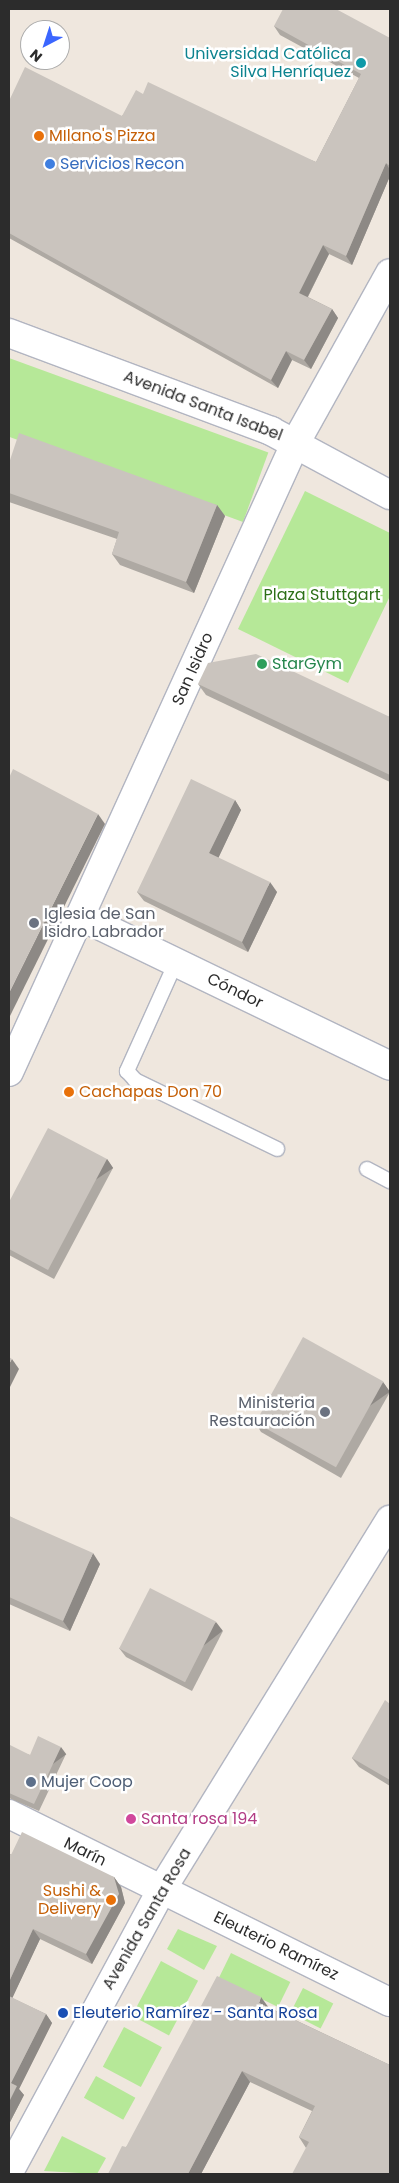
<!DOCTYPE html>
<html>
<head>
<meta charset="utf-8">
<style>
	body { margin:0 }
	#map { position:relative; width:399px; height:2183px; overflow:hidden; background:#efe7de; font-family:Poppins,sans-serif }
	div>[style] { position:absolute }
	.green>* { inset:0; background:#b6e898; transform-origin:0 0 }
	.roads { filter:drop-shadow(1px 0 #b2b5c1) drop-shadow(-1px 0 #b2b5c1) drop-shadow(0 1px #b2b5c1) drop-shadow(0 -1px #b2b5c1) }
	.lane>* { height:14px; margin:-7px; padding:0 7px; transform-origin:7px; border-radius:7px; background:#fff }
	.street>* { height:28px; margin:-14px; padding:0 14px; transform-origin:14px; border-radius:14px; background:#fff }
	.secondary>* { height:28px; margin:-14px; padding:0 14px; transform-origin:14px; border-radius:14px; background:#fff }
	.wall>* { inset:0; background:#aea9a3 }
	.shaded-wall>* { inset:0; background:#8d8985; transform-origin:0 0 }
	.building>* { inset:0; background:#cac4be; transform-origin:0 0 }
	.dots>* { width:14px; height:14px; translate:-50% -50%; box-sizing:border-box; border:2px solid #fff; border-radius:50% }
	span { translate:-50% -50%; white-space:nowrap; text-align:center; line-height:1.15; -webkit-text-stroke:5px #fff; paint-order:stroke }
	.culture-label { font-size:16px; color:#0d838f }
	.right { translate:-100% -50%; text-align:right }
	.food-label { font-size:16px; color:#c56008 }
	.left { translate:0 -50%; text-align:left }
	.shop-label { font-size:16px; color:#366cbe }
	.street-label { font-size:16px; color:#2c2c2c }
	.park-label { font-size:16px; color:#2c6f17 }
	.leisure-label { font-size:16px; color:#27864d }
	.worship-label { font-size:16px; color:#5b616d }
	.service-label { font-size:16px; color:#4e5e75 }
	.hotel-label { font-size:16px; color:#b23c85 }
	.transit-label { font-size:16px; color:#164399 }
	.frame { position:absolute; inset:0; border:10px solid #2c2c2c; pointer-events:none }
	.north { position:absolute; left:20px; top:20px; width:50px; height:50px; box-sizing:border-box; background:#fff; border:1px solid #ababab; border-radius:50%; rotate:220deg; font-size:14px; font-weight:700; line-height:20px; text-align:center; color:#2c2c2c }
	.north::after { content:''; display:block; margin:auto; width:18px; height:22px; background:#3b66ff; clip-path:polygon(50% 0,100% 100%,50% 72%,0 100%) }
</style>
</head>
<body>
<div id="map">
	<div class="green">
		<div style="left:9px;top:358px;width:276px;height:74px;rotate:20deg"></div>
		<div style="clip-path:polygon(305px 491px,390px 533px,390px 596px,348px 683px,238px 629px)"></div>
		<div style="clip-path:polygon(178px 1929px,217px 1946px,204px 1970px,167px 1949px)"></div>
		<div style="left:231px;top:1953px;width:66px;height:28px;rotate:26deg"></div>
		<div style="left:161px;top:1961px;width:42px;height:62px;rotate:28deg"></div>
		<div style="left:303px;top:1988px;width:34px;height:28px;rotate:27deg"></div>
		<div style="left:124px;top:2027px;width:43px;height:45px;rotate:28deg"></div>
		<div style="left:96px;top:2076px;width:45px;height:25px;rotate:29deg"></div>
		<div style="clip-path:polygon(62px 2136px,106px 2158px,97px 2174px,44px 2171px)"></div>
	</div>
	<div class="roads">
		<div class="lane">
			<div style="left:176px;top:962px;width:120px;rotate:114.2deg"></div>
			<div style="left:127px;top:1071px;width:12px;rotate:48deg"></div>
			<div style="left:135px;top:1080px;width:158px;rotate:25.9deg"></div>
			<div style="left:367px;top:1169px;width:26px;rotate:28deg"></div>
		</div>
		<div class="street">
			<div style="left:80px;top:916px;width:344px;rotate:25.8deg"></div>
			<div style="left:9px;top:1072px;width:692px;rotate:-65.51deg"></div>
			<div style="left:296px;top:442px;width:193px;rotate:-60.9deg"></div>
		</div>
		<div class="secondary">
			<div style="left:9px;top:333px;width:280px;rotate:20.5deg"></div>
			<div style="left:271px;top:431px;width:135px;rotate:28.3deg"></div>
			<div style="left:9px;top:1814px;width:425px;rotate:26.3deg"></div>
			<div style="left:9px;top:2172px;width:322px;rotate:-61.6deg"></div>
			<div style="left:162px;top:1889px;width:434px;rotate:-58.3deg"></div>
		</div>
	</div>
	<div class="wall">
		<div style="clip-path:polygon(274px 26px,390px 38px,390px 176px,352px 265px,329px 254px,308px 297px,332px 309px,338px 318px,311px 369px,292px 360px,278px 388px,9px 238px,9px 101px,122px 116px,143px 94px,316px 162px,359px 78px,280px 35px)"></div>
		<div style="clip-path:polygon(9px 463px,217px 505px,225px 516px,194px 593px,120px 565px,112px 554px,117px 539px,9px 502px)"></div>
		<div style="clip-path:polygon(198px 684px,390px 717px,390px 782px,206px 695px)"></div>
		<div style="clip-path:polygon(235px 800px,241px 810px,218px 858px,277px 892px,248px 952px,144px 901px,137px 892px)"></div>
		<div style="clip-path:polygon(107px 1159px,113px 1168px,54px 1279px,9px 1255px,9px 1202px)"></div>
		<div style="clip-path:polygon(383px 1382px,390px 1392px,341px 1478px,261px 1432px,255px 1422px)"></div>
		<div style="clip-path:polygon(9px 1516px,100px 1564px,70px 1631px,9px 1604px)"></div>
		<div style="clip-path:polygon(223px 1631px,192px 1691px,126px 1657px,119px 1648px)"></div>
		<div style="clip-path:polygon(390px 1704px,390px 1786px,359px 1767px,352px 1758px)"></div>
		<div style="clip-path:polygon(9px 1748px,30px 1755px,66px 1754px,39px 1811px,9px 1798px)"></div>
		<div style="clip-path:polygon(9px 1854px,114px 1877px,121px 1887px,125px 1903px,92px 1964px,40px 1939px,12px 1998px,46px 2014px,52px 2023px,19px 2089px,24px 2095px,9px 2124px)"></div>
		<div style="clip-path:polygon(268px 2007px,390px 2065px,306px 2148px,299px 2137px,312px 2111px,250px 2082px,201px 2174px,108px 2174px,126px 2147px)"></div>
	</div>
	<div class="shaded-wall">
		<div style="clip-path:polygon(386px 163px,390px 170px,390px 176px,352px 265px,346px 256px)"></div>
		<div style="clip-path:polygon(323px 245px,329px 254px,305px 302px,299px 293px)"></div>
		<div style="clip-path:polygon(332px 309px,338px 318px,311px 369px,304px 360px)"></div>
		<div style="clip-path:polygon(286px 351px,292px 360px,278px 388px,271px 380px)"></div>
		<div style="clip-path:polygon(217px 505px,225px 516px,194px 593px,186px 582px)"></div>
		<div style="clip-path:polygon(235px 800px,241px 810px,216px 863px,209px 853px)"></div>
		<div style="clip-path:polygon(98px 814px,105px 824px,9px 1018px,9px 993px)"></div>
		<div style="clip-path:polygon(270px 882px,277px 892px,248px 952px,242px 942px)"></div>
		<div style="left:107px;top:1159px;width:11px;height:126px;rotate:56deg"></div>
		<div style="clip-path:polygon(12px 1359px,19px 1369px,9px 1389px,9px 1364px)"></div>
		<div style="left:383px;top:1382px;width:12px;height:100px;rotate:55deg"></div>
		<div style="clip-path:polygon(93px 1553px,100px 1564px,70px 1631px,63px 1621px)"></div>
		<div style="left:216px;top:1622px;width:11px;height:68px;rotate:52deg"></div>
		<div style="left:61px;top:1747px;width:9px;height:63px;rotate:54deg"></div>
		<div style="clip-path:polygon(114px 1877px,121px 1887px,125px 1903px,92px 1964px,86px 1954px)"></div>
		<div style="clip-path:polygon(33px 1929px,40px 1939px,10px 2003px,9px 2001px,9px 1982px)"></div>
		<div style="clip-path:polygon(261px 1997px,269px 2008px,259px 2003px)"></div>
		<div style="clip-path:polygon(46px 2014px,52px 2023px,19px 2089px,24px 2095px,9px 2124px,9px 2102px,11px 2083px)"></div>
		<div style="clip-path:polygon(242px 2071px,250px 2082px,201px 2174px,188px 2174px)"></div>
	</div>
	<div class="building">
		<div style="clip-path:polygon(283px 9px,336px 9px,390px 38px,390px 166px,386px 163px,346px 256px,323px 245px,299px 293px,332px 309px,304px 360px,286px 351px,271px 380px,9px 233px,9px 101px,25px 67px,122px 116px,136px 90px,143px 94px,148px 82px,316px 162px,361px 74px,274px 26px)"></div>
		<div style="clip-path:polygon(19px 433px,217px 505px,186px 582px,112px 554px,119px 532px,9px 493px,9px 463px)"></div>
		<div style="clip-path:polygon(256px 654px,390px 717px,390px 775px,198px 684px,208px 663px)"></div>
		<div style="clip-path:polygon(13px 769px,98px 814px,9px 993px,9px 778px)"></div>
		<div style="clip-path:polygon(191px 779px,235px 800px,209px 853px,270px 882px,242px 942px,137px 892px)"></div>
		<div style="clip-path:polygon(48px 1128px,107px 1159px,48px 1270px,9px 1249px,9px 1202px)"></div>
		<div style="left:303px;top:1337px;width:92px;height:98px;rotate:29deg"></div>
		<div style="clip-path:polygon(9px 1357px,12px 1359px,9px 1364px)"></div>
		<div style="clip-path:polygon(9px 1516px,93px 1553px,63px 1621px,9px 1597px)"></div>
		<div style="left:150px;top:1588px;width:74px;height:68px;rotate:27deg"></div>
		<div style="clip-path:polygon(385px 1700px,390px 1704px,390px 1780px,352px 1758px)"></div>
		<div style="clip-path:polygon(38px 1736px,61px 1747px,34px 1804px,9px 1793px,9px 1748px,10px 1745px,30px 1755px)"></div>
		<div style="clip-path:polygon(22px 1832px,114px 1877px,119px 1894px,86px 1954px,33px 1929px,9px 1982px,9px 1854px,11px 1855px)"></div>
		<div style="clip-path:polygon(217px 1976px,261px 1997px,259px 2003px,390px 2065px,390px 2174px,292px 2174px,309px 2142px,299px 2137px,315px 2106px,242px 2071px,188px 2174px,108px 2174px,122px 2146px,126px 2147px)"></div>
		<div style="clip-path:polygon(9px 1996px,46px 2014px,11px 2083px,17px 2086px,9px 2102px)"></div>
	</div>
	<div class="dots">
		<div style="left:361px;top:63px;background:#0f9aa8"></div>
		<div style="left:39px;top:136px;background:#e8710a"></div>
		<div style="left:50px;top:164px;background:#3f7fe0"></div>
		<div style="left:262px;top:664px;background:#2e9e5b"></div>
		<div style="left:34px;top:923px;background:#6b7280"></div>
		<div style="left:69px;top:1092px;background:#e8710a"></div>
		<div style="left:325px;top:1412px;background:#6b7280"></div>
		<div style="left:31px;top:1782px;background:#5c6f8a"></div>
		<div style="left:131px;top:1819px;background:#d1479c"></div>
		<div style="left:111px;top:1900px;background:#e8710a"></div>
		<div style="left:63px;top:2013px;background:#1a4fb4"></div>
	</div>
	<div class="culture-label">
		<span class="right" style="left:351px;top:63px">Universidad Católica<br>Silva Henríquez</span>
	</div>
	<div class="food-label">
		<span class="left" style="left:49px;top:136px">MIlano's Pizza</span>
		<span class="left" style="left:79px;top:1092px">Cachapas Don 70</span>
		<span class="right" style="left:101px;top:1900px">Sushi &amp;<br>Delivery</span>
	</div>
	<div class="shop-label">
		<span class="left" style="left:60px;top:164px">Servicios Recon</span>
	</div>
	<div class="street-label">
		<span style="left:203px;top:406px;rotate:21deg">Avenida Santa Isabel</span>
		<span style="left:193px;top:669px;rotate:-66deg">San Isidro</span>
		<span style="left:235px;top:991px;rotate:26deg">Cóndor</span>
		<span style="left:85px;top:1852px;rotate:26deg">Marín</span>
		<span style="left:147px;top:1919px;rotate:-60deg">Avenida Santa Rosa</span>
		<span style="left:276px;top:1946px;rotate:26deg">Eleuterio Ramírez</span>
	</div>
	<div class="park-label">
		<span style="left:322px;top:595px">Plaza Stuttgart</span>
	</div>
	<div class="leisure-label">
		<span class="left" style="left:272px;top:664px">StarGym</span>
	</div>
	<div class="worship-label">
		<span class="left" style="left:44px;top:923px">Iglesia de San<br>Isidro Labrador</span>
		<span class="right" style="left:315px;top:1412px">Ministeria<br>Restauración</span>
	</div>
	<div class="service-label">
		<span class="left" style="left:41px;top:1782px">Mujer Coop</span>
	</div>
	<div class="hotel-label">
		<span class="left" style="left:141px;top:1819px">Santa rosa 194</span>
	</div>
	<div class="transit-label">
		<span class="left" style="left:73px;top:2013px">Eleuterio Ramírez - Santa Rosa</span>
	</div>
	<div class="frame"></div>
	<div class="north">N</div>
</div>
</body>
</html>
